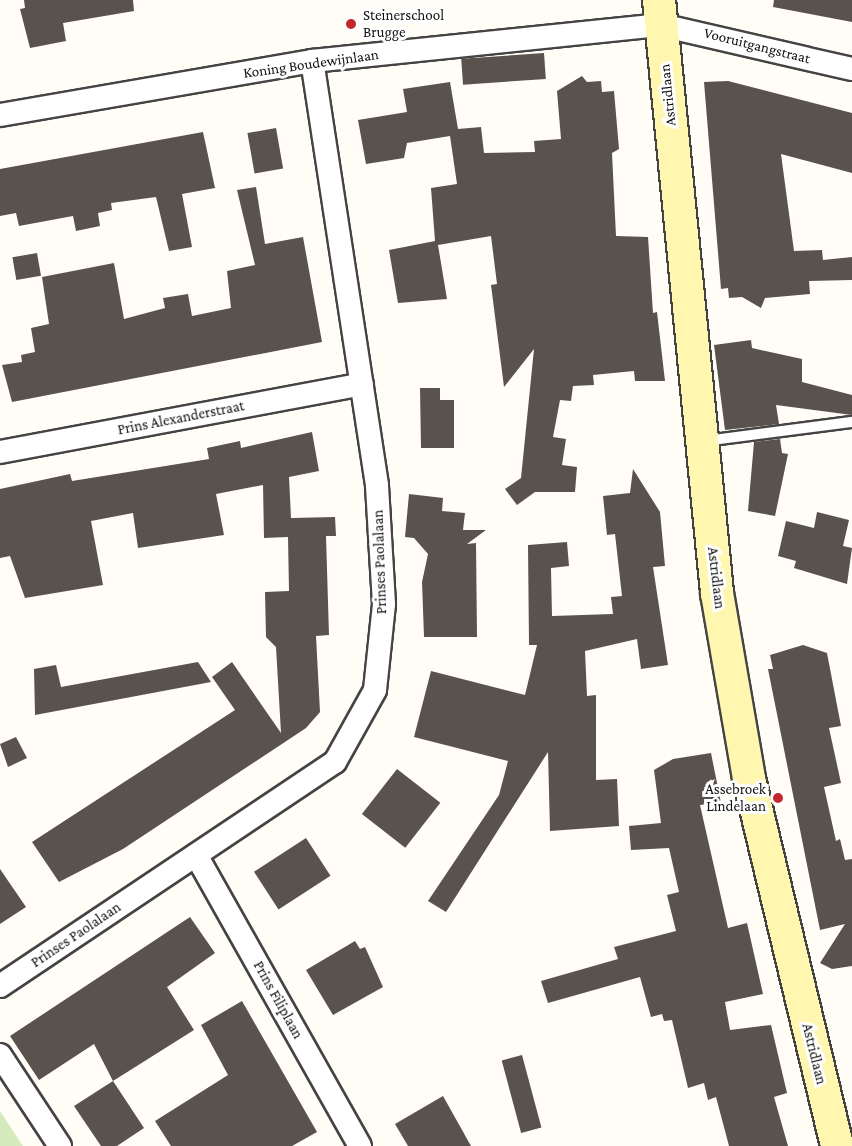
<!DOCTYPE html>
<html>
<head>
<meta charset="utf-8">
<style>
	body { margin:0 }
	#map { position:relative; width:852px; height:1146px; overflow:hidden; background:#fffdf5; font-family:"Crimson Pro",serif }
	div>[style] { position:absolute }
	.green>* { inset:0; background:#d5ebbd }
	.building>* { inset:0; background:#5a524d; transform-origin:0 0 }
	.roads { filter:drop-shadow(2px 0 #444) drop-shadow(-2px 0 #444) drop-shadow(0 2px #444) drop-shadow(0 -2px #444) }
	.lane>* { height:10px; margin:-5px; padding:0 5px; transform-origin:5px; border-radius:5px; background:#fff }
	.street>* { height:22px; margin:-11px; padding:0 11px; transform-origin:11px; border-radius:11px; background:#fff }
	.secondary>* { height:32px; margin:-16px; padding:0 16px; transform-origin:16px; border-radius:16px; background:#fff6b0 }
	.dots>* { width:16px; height:16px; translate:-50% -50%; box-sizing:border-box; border:3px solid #fff; border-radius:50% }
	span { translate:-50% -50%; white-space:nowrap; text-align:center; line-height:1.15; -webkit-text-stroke:6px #fff; paint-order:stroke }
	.poi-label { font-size:15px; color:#111 }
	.left { translate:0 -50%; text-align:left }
	.right { translate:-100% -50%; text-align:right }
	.street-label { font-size:15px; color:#111 }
</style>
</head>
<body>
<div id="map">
	<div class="green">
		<div style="clip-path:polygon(0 1111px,23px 1146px,0 1146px)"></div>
	</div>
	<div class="building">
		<div style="clip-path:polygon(24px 0,133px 0,134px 11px,63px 23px,66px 41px,30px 48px,20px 9px,25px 8px)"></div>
		<div style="clip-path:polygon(774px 0,852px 0,852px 22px,773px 7px)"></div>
		<div style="left:544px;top:53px;width:26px;height:83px;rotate:86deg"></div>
		<div style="clip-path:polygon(582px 76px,587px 82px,601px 81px,602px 92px,614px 91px,619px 149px,612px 153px,616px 236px,648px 237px,653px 313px,657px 312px,665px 381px,635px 381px,634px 371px,593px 375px,594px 385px,573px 386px,571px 401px,560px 400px,553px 437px,566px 439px,562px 465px,577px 467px,575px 492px,535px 492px,517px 505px,505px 489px,521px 478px,534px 349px,504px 387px,491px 285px,497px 284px,491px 236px,438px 245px,447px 299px,398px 303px,389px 250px,435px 241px,431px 188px,457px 184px,450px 136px,407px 143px,404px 158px,366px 164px,358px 120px,407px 112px,403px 89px,450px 82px,458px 129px,481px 127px,484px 153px,535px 152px,534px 141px,561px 139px,557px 91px)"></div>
		<div style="clip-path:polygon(728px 81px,852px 113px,852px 173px,781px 154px,794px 251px,822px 250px,823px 260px,852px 257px,852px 280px,809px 281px,810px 294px,765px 298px,761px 308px,742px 297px,729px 298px,728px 288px,721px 289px,704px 82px)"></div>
		<div style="left:276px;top:128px;width:41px;height:29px;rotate:80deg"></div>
		<div style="clip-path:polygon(203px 132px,215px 188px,182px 194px,192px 247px,169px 251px,156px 197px,111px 203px,112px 210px,98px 213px,100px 226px,76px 231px,73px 216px,19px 226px,16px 213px,0 216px,0 169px)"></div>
		<div style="clip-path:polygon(256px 187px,265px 244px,303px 237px,322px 342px,12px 402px,2px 365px,22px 362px,21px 355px,35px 352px,31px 328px,49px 324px,42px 277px,114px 263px,124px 319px,165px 308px,163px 298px,188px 294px,192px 316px,231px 308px,227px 271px,255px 265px,237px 190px)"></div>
		<div style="left:37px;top:253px;width:23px;height:25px;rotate:80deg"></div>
		<div style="clip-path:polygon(751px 340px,752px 348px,802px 359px,802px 382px,852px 395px,852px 415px,776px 405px,779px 424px,725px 430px,714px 345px)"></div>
		<div style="clip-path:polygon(420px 388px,440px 388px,440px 400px,454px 400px,454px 448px,421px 448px)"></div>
		<div style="clip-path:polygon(312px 432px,319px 471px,289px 477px,291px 518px,335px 517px,336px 536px,326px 536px,329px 635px,316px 636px,320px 712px,306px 728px,123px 849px,59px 882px,32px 842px,235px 710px,212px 677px,232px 662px,281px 733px,276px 647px,266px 637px,265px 592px,289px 591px,288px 537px,264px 538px,263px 485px,216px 494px,224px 535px,138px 548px,133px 513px,91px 521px,103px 585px,25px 598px,10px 556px,0 558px,0 489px,70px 474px,72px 481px,209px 459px,207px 448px,240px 441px,241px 448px)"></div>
		<div style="clip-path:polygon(780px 439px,782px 453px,788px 454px,775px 516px,748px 511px,754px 442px)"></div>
		<div style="clip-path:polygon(633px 469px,660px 512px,665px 566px,653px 567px,668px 665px,641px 669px,637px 639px,585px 651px,587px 696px,596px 695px,596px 780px,617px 779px,619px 826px,550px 831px,548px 752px,446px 912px,428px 901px,499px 795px,508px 761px,414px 737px,431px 671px,525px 695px,537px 645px,529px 645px,528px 545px,567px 542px,569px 566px,551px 568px,552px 616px,613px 614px,611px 597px,622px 596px,615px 534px,607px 535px,603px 496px,630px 493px)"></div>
		<div style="clip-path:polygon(409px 494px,443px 498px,442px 511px,465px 513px,463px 530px,486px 530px,467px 544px,476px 543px,477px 637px,424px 637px,422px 582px,428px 554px,414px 538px,405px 537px)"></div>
		<div style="clip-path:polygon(817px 512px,849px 520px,843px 546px,852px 548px,847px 584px,794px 568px,796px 561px,778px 556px,786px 521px,814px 528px)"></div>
		<div style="clip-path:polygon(803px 645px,827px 653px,841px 726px,829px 728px,841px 783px,824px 787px,836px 841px,840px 839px,845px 860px,852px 859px,852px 966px,832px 969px,820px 963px,845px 924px,820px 930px,768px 669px,773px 669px,770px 655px)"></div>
		<div style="clip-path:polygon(198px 662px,211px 682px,35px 715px,34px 669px,56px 665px,61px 687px)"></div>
		<div style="clip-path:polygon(16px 737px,27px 758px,8px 767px,0 744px)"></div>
		<div style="clip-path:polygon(711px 753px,721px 803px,700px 805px,728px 928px,747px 923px,763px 994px,725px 1002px,730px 1030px,771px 1025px,787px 1093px,774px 1097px,788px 1146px,729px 1146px,716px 1097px,708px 1100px,704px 1083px,688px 1088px,672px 1020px,664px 1021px,662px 1014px,651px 1017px,640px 977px,548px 1003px,541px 981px,618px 959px,614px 947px,676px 931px,667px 895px,679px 892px,669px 848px,631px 850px,629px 826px,661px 823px,654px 770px,673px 759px)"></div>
		<div style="left:397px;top:769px;width:55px;height:57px;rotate:38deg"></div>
		<div style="left:306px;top:838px;width:45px;height:62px;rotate:57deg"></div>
		<div style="clip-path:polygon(0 869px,26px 907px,0 924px)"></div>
		<div style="clip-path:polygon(190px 917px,215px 953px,167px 987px,194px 1030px,113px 1081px,94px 1044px,39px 1080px,10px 1036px)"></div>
		<div style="clip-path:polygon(355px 941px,360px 949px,365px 947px,383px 987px,333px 1015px,306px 970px)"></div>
		<div style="clip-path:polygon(242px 1001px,317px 1132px,292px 1146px,171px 1146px,155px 1121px,228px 1075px,201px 1025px)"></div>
		<div style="left:522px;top:1055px;width:75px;height:21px;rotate:75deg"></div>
		<div style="clip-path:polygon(113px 1081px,144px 1128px,117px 1146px,101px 1146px,74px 1106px)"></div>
		<div style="clip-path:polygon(443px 1096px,471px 1146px,408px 1146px,395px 1124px)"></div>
	</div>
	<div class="roads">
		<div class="lane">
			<div style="left:705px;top:441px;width:148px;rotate:-7.4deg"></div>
		</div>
		<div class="street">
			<div style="left:0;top:115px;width:317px;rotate:-9.8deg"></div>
			<div style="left:312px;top:61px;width:351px;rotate:-5.9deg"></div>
			<div style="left:661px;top:25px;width:196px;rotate:13deg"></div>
			<div style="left:0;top:452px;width:368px;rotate:-10.6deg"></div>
			<div style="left:196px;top:855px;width:334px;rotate:60.6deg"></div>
			<div style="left:0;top:986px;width:403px;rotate:-33.8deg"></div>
			<div style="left:335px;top:762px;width:82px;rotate:-60.9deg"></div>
			<div style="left:375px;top:690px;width:86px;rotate:-84deg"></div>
			<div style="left:384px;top:604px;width:119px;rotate:-93.4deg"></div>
			<div style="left:377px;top:485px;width:429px;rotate:-98.7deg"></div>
			<div style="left:0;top:1055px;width:109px;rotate:56.6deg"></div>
		</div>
		<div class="secondary">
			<div style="left:659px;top:0;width:596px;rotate:84.41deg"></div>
			<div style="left:717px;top:593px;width:189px;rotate:80.2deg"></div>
			<div style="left:749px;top:779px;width:377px;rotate:76.5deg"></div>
		</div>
	</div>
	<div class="dots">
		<div style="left:351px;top:24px;background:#c4262e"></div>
		<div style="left:778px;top:798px;background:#c4262e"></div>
	</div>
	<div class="poi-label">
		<span class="left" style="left:363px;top:24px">Steinerschool<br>Brugge</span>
		<span class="right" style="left:766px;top:798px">Assebroek<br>Lindelaan</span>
	</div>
	<div class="street-label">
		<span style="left:757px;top:46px;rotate:14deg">Vooruitgangstraat</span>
		<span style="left:311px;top:64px;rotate:-8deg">Koning Boudewijnlaan</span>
		<span style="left:668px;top:95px;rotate:-96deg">Astridlaan</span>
		<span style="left:181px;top:418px;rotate:-11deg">Prins Alexanderstraat</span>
		<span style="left:380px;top:562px;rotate:-92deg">Prinses Paolalaan</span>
		<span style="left:716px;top:578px;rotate:83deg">Astridlaan</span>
		<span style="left:76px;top:935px;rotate:-34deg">Prinses Paolalaan</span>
		<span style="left:278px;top:1000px;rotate:61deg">Prins Filiplaan</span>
		<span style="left:814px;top:1054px;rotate:76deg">Astridlaan</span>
	</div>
</div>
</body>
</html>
